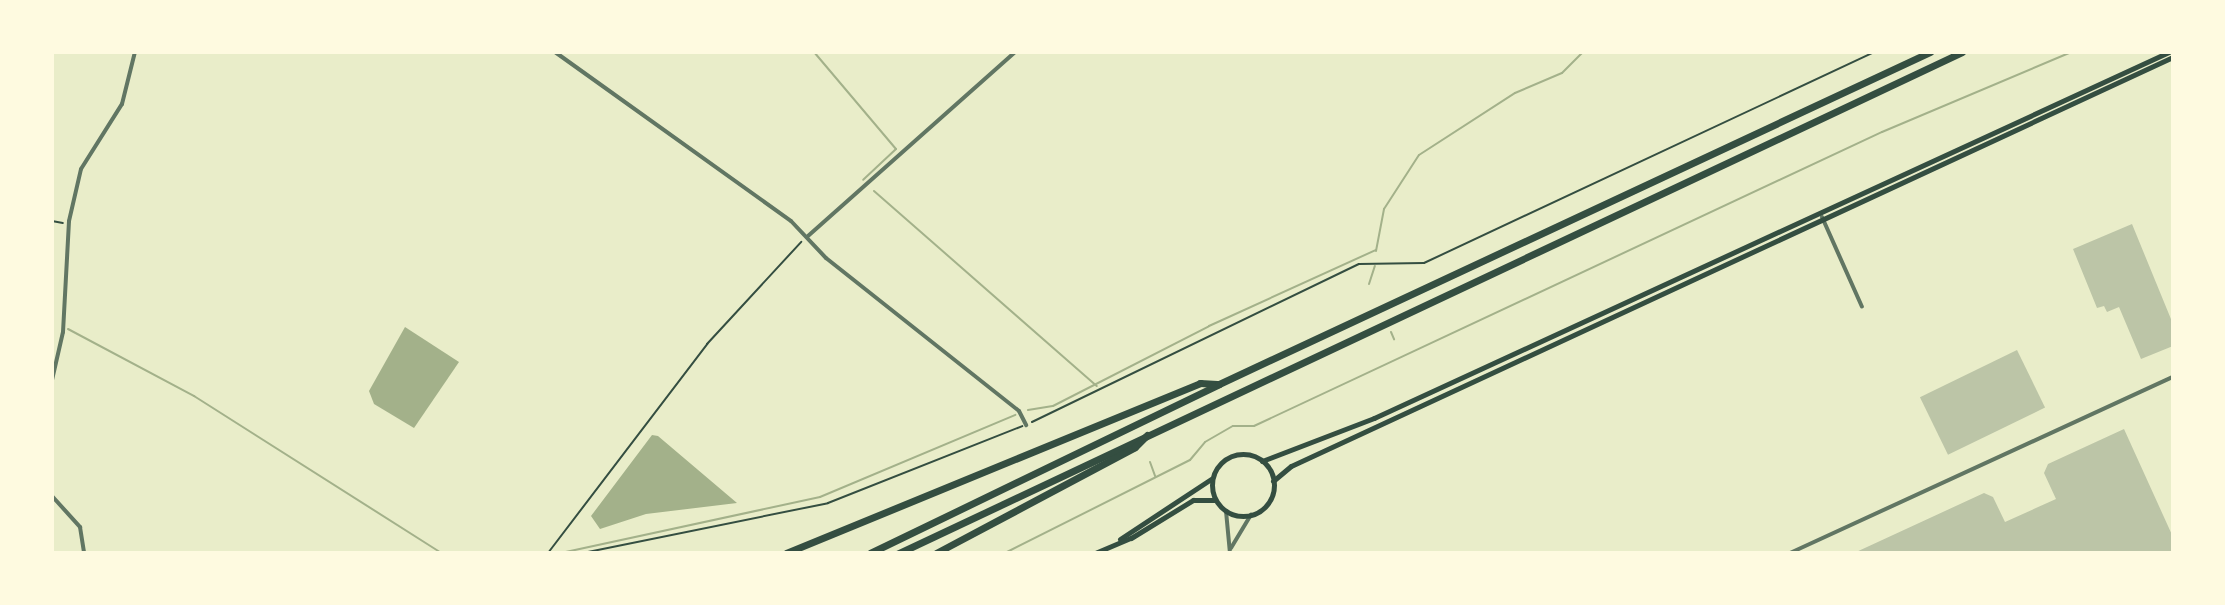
<!DOCTYPE html>
<html>
<head>
<meta charset="utf-8">
<style>
	body { margin:0 }
	#map { position:relative; width:2225px; height:605px; overflow:hidden; background:#e9edc9; font-family:Jost,sans-serif }
	div>[style] { position:absolute }
	.water>* { inset:0; background:#a3b18a }
	.stream>* { height:2px; margin:-1px; padding:0 1px; transform-origin:1px; border-radius:1px; background:#a3b18a }
	.building>* { inset:0; background:#bcc5a7; transform-origin:0 0 }
	.path>* { height:2px; margin:-1px; padding:0 1px; transform-origin:1px; border-radius:1px; background:#344e41 }
	.minor>* { height:4px; margin:-2px; padding:0 2px; transform-origin:2px; border-radius:2px; background:#617663 }
	.secondary>* { height:5px; margin:-2.5px; padding:0 2.5px; transform-origin:2.5px; border-radius:2.5px; background:#344e41 }
	.secondary>.ring { margin:-2.5px; padding:0; box-sizing:content-box; background:none; border:5px solid #344e41; border-radius:50% }
	.motorway>* { height:7px; margin:-3.5px; padding:0 3.5px; transform-origin:3.5px; border-radius:3.5px; background:#344e41 }
	span { translate:-50% -50%; white-space:nowrap; text-align:center; line-height:1.15; -webkit-text-stroke:7px #fefae0; paint-order:stroke }
	.frame { position:absolute; inset:0; border:54px solid #fefae0; pointer-events:none }
</style>
</head>
<body>
<div id="map">
	<div class="water">
		<div style="clip-path:polygon(405px 327px,459px 362px,414px 428px,374px 404px,369px 391px)"></div>
		<div style="clip-path:polygon(652px 435px,658px 436px,737px 503px,646px 514px,600px 529px,591px 516px)"></div>
	</div>
	<div class="stream">
		<div style="left:814px;top:52px;width:127px;rotate:49.8deg"></div>
		<div style="left:896px;top:149px;width:45px;rotate:136.8deg"></div>
		<div style="left:874px;top:191px;width:296px;rotate:41.2deg"></div>
		<div style="left:1376px;top:251px;width:43px;rotate:-79.2deg"></div>
		<div style="left:1384px;top:209px;width:64px;rotate:-57.1deg"></div>
		<div style="left:1419px;top:155px;width:114px;rotate:-32.9deg"></div>
		<div style="left:1515px;top:93px;width:51px;rotate:-23.1deg"></div>
		<div style="left:1562px;top:73px;width:30px;rotate:-45deg"></div>
		<div style="left:1369px;top:284px;width:19px;rotate:-72deg"></div>
		<div style="left:68px;top:329px;width:143px;rotate:28deg"></div>
		<div style="left:194px;top:396px;width:293px;rotate:32.4deg"></div>
		<div style="left:1391px;top:332px;width:8px;rotate:67deg"></div>
		<div style="left:1028px;top:410px;width:25px;rotate:-9deg"></div>
		<div style="left:1053px;top:406px;width:175px;rotate:-27.1deg"></div>
		<div style="left:1209px;top:326px;width:183px;rotate:-24.5deg"></div>
		<div style="left:1150px;top:462px;width:15px;rotate:70deg"></div>
		<div style="left:561px;top:553px;width:265px;rotate:-12.2deg"></div>
		<div style="left:820px;top:497px;width:212px;rotate:-22.8deg"></div>
		<div style="left:1005px;top:553px;width:207px;rotate:-26.7deg"></div>
		<div style="left:1190px;top:460px;width:23px;rotate:-50deg"></div>
		<div style="left:1205px;top:442px;width:32px;rotate:-30deg"></div>
		<div style="left:1233px;top:426px;width:21px"></div>
		<div style="left:1254px;top:426px;width:693px;rotate:-25.09deg"></div>
		<div style="left:1882px;top:132px;width:205px;rotate:-22.9deg"></div>
	</div>
	<div class="building">
		<div style="clip-path:polygon(2132px 224px,2173px 324px,2173px 346px,2141px 359px,2119px 307px,2107px 312px,2104px 306px,2097px 308px,2073px 249px)"></div>
		<div style="left:2017px;top:350px;width:64px;height:108px;rotate:64deg"></div>
		<div style="clip-path:polygon(2124px 429px,2173px 537px,2173px 553px,1854px 553px,1984px 493px,1993px 497px,2005px 522px,2056px 499px,2044px 473px,2048px 464px)"></div>
	</div>
	<div class="path">
		<div style="left:52px;top:221px;width:11px;rotate:10deg"></div>
		<div style="left:1032px;top:422px;width:363px;rotate:-25.8deg"></div>
		<div style="left:1359px;top:264px;width:65px;rotate:-0.9deg"></div>
		<div style="left:1424px;top:263px;width:497px;rotate:-25.1deg"></div>
		<div style="left:548px;top:553px;width:263px;rotate:-52.7deg"></div>
		<div style="left:707px;top:344px;width:139px;rotate:-47.3deg"></div>
		<div style="left:583px;top:553px;width:250px;rotate:-11.5deg"></div>
		<div style="left:828px;top:503px;width:209px;rotate:-21.6deg"></div>
	</div>
	<div class="minor">
		<div style="left:555px;top:52px;width:290px;rotate:35.6deg"></div>
		<div style="left:791px;top:221px;width:51px;rotate:46.6deg"></div>
		<div style="left:826px;top:258px;width:246px;rotate:38.4deg"></div>
		<div style="left:1019px;top:411px;width:16px;rotate:63deg"></div>
		<div style="left:1822px;top:217px;width:98px;rotate:66deg"></div>
		<div style="left:808px;top:236px;width:277px;rotate:-41.6deg"></div>
		<div style="left:52px;top:380px;width:49px;rotate:-77.1deg"></div>
		<div style="left:63px;top:332px;width:111px;rotate:-86.9deg"></div>
		<div style="left:69px;top:221px;width:53px;rotate:-77deg"></div>
		<div style="left:81px;top:169px;width:77px;rotate:-57.8deg"></div>
		<div style="left:122px;top:104px;width:54px;rotate:-76deg"></div>
		<div style="left:52px;top:496px;width:42px;rotate:47.9deg"></div>
		<div style="left:80px;top:527px;width:26px;rotate:81deg"></div>
		<div style="left:1226px;top:511px;width:42px;rotate:84.6deg"></div>
		<div style="left:1231px;top:548px;width:39px;rotate:-59deg"></div>
		<div style="left:1790px;top:553px;width:422px;rotate:-24.7deg"></div>
	</div>
	<div class="secondary">
		<div class="ring" style="left:1212px;top:454px;width:57px;height:57px"></div>
		<div style="left:1262px;top:461px;width:120px;rotate:-21deg"></div>
		<div style="left:1374px;top:418px;width:875px;rotate:-24.72deg"></div>
		<div style="left:1273px;top:481px;width:23px;rotate:-40deg"></div>
		<div style="left:1291px;top:466px;width:972px;rotate:-24.88deg"></div>
		<div style="left:1120px;top:539px;width:109px;rotate:-33.4deg"></div>
		<div style="left:1095px;top:553px;width:39px;rotate:-23deg"></div>
		<div style="left:1131px;top:538px;width:73px;rotate:-31.5deg"></div>
		<div style="left:1193px;top:500px;width:22px"></div>
	</div>
	<div class="motorway">
		<div style="left:786px;top:553px;width:448px;rotate:-22.3deg"></div>
		<div style="left:1200px;top:383px;width:17px;rotate:3deg"></div>
		<div style="left:870px;top:553px;width:388px;rotate:-25.8deg"></div>
		<div style="left:1219px;top:384px;width:785px;rotate:-25.03deg"></div>
		<div style="left:899px;top:553px;width:1175px;rotate:-25.23deg"></div>
		<div style="left:936px;top:553px;width:225px;rotate:-28deg"></div>
		<div style="left:1135px;top:447px;width:17px;rotate:-45deg"></div>
	</div>
	<div class="frame"></div>
</div>
</body>
</html>
